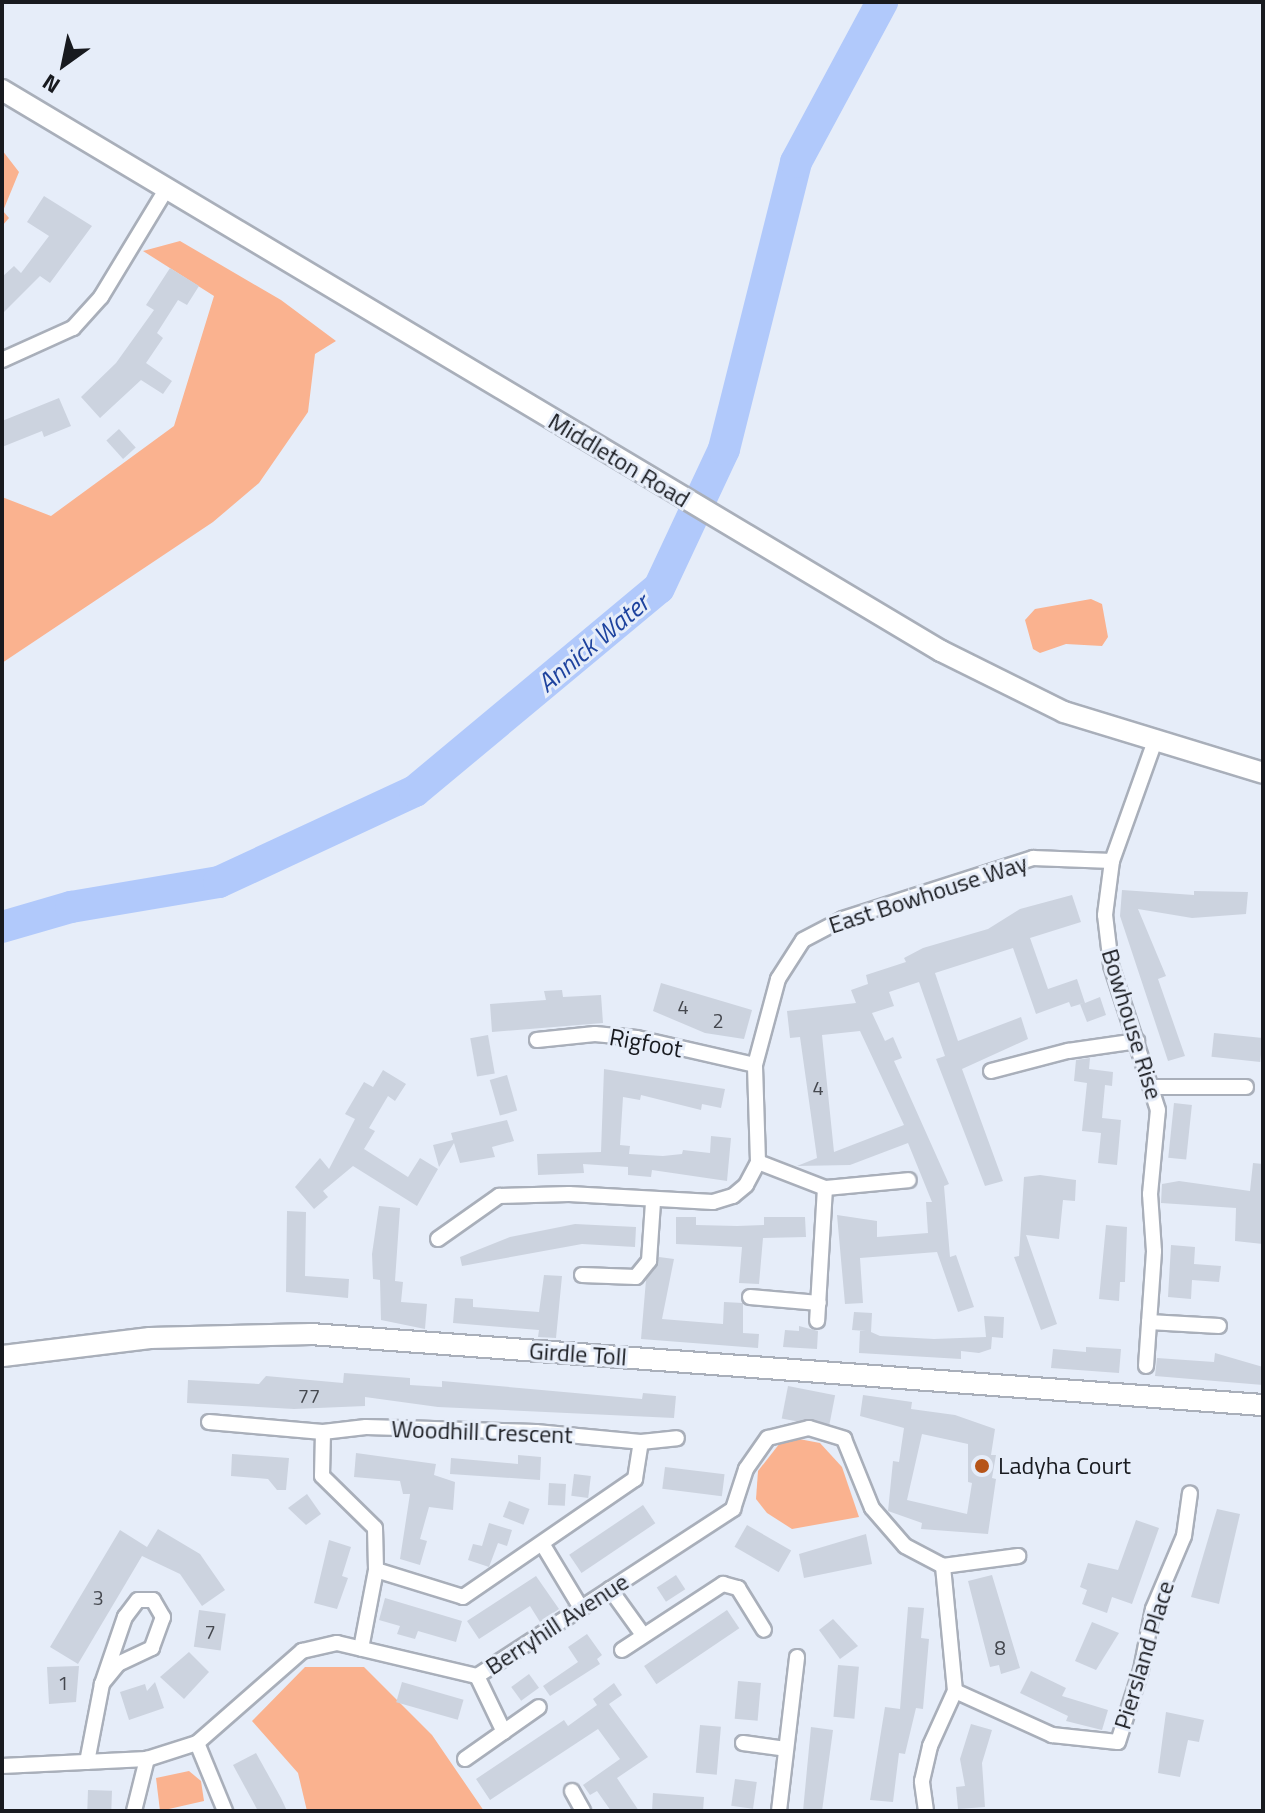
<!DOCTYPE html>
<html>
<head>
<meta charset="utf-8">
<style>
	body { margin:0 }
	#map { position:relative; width:1265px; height:1813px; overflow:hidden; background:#e6edf9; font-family:"Titillium Web",sans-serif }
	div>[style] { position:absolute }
	.green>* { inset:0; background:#fab28f }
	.river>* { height:32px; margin:-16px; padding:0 16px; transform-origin:16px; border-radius:16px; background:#b1c9fb }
	.building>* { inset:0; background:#ccd3df; transform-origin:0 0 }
	.roads { filter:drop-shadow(2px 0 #a9afba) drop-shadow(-2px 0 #a9afba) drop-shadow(0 2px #a9afba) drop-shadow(0 -2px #a9afba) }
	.street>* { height:14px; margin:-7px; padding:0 7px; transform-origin:7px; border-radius:7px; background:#fff }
	.secondary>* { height:20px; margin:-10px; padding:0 10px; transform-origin:10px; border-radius:10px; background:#fff }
	.dots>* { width:22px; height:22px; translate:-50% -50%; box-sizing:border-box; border:4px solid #e6edf9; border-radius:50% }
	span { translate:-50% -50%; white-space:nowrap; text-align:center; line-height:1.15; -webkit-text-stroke:6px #e6edf9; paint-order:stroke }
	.number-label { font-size:20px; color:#45484f }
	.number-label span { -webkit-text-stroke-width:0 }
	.street-label { font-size:24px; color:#181a1f }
	.poi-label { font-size:24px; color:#181a1f }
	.left { translate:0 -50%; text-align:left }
	.water-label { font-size:26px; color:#1e439e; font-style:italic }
	.frame { position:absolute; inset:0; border:4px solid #181a1f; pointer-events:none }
	.north { position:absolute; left:24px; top:24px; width:80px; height:80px; -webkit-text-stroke:6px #e6edf9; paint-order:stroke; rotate:213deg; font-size:22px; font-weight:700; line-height:32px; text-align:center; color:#181a1f }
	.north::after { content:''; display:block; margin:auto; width:28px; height:36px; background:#181a1f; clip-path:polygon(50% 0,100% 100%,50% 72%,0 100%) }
</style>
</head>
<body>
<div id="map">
	<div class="green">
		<div style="clip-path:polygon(2px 150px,19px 172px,3px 211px,9px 218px,2px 226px)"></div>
		<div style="clip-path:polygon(180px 241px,281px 300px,336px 341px,315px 354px,308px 412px,259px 483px,213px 522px,2px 663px,2px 497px,51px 516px,174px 426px,214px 296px,143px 251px)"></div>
		<div style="clip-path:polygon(1091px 599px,1102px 604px,1108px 637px,1102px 646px,1066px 644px,1040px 653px,1033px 649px,1025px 620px,1035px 609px)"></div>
		<div style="clip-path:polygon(799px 1439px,820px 1443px,842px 1467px,859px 1517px,792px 1529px,767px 1513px,756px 1499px,758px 1471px,780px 1443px)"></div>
		<div style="clip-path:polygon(305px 1667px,364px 1667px,432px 1735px,484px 1811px,307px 1811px,298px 1773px,252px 1721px)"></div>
		<div style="clip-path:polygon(189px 1771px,201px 1781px,204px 1801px,160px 1811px,156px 1778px)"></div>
	</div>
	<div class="river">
		<div style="left:2px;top:927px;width:72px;rotate:-16.2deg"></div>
		<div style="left:71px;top:907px;width:150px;rotate:-9.6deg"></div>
		<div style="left:219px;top:882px;width:216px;rotate:-24.9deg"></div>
		<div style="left:415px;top:791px;width:317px;rotate:-39.8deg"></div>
		<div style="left:659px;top:588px;width:153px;rotate:-64.9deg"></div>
		<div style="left:724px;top:449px;width:296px;rotate:-75.9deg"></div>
		<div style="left:796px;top:162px;width:182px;rotate:-61.7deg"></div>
	</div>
	<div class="building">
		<div style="clip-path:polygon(44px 196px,92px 226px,50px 283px,40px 276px,2px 314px,2px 277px,14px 266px,21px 273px,49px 236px,27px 222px)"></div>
		<div style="clip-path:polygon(170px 268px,199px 286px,187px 305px,178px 300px,157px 333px,163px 338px,146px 363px,172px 381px,163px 394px,141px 380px,100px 418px,81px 397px,116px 363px,154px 310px,146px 305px)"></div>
		<div style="clip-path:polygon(59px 398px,71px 426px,44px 437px,42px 431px,2px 447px,2px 421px)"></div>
		<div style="left:119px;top:429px;width:25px;height:17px;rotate:48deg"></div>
		<div style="clip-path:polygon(1122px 890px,1194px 895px,1194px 891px,1248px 892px,1246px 914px,1192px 918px,1138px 909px,1166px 976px,1158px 979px,1185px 1056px,1168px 1061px,1120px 916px)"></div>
		<div style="clip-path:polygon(evenodd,1072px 895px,1081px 922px,1030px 938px,1048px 989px,1077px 979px,1085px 1003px,1100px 997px,1106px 1015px,1087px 1022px,1080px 1004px,1084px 1003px,1071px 1007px,1069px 1002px,1036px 1014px,1013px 948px,935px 973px,958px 1041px,1021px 1017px,1028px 1039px,962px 1069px,1003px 1181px,985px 1186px,936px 1059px,945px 1056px,919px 982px,889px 992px,894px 1006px,872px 1013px,885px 1041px,893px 1037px,902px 1058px,894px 1061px,949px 1184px,944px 1186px,950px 1257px,956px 1255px,974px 1307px,958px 1312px,937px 1252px,860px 1258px,863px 1303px,845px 1304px,837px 1215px,877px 1221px,877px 1237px,928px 1233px,926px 1202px,932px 1202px,908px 1143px,850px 1165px,797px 1166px,817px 1158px,800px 1037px,790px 1038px,787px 1011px,856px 1003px,851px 990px,868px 984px,866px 975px,906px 962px,904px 958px,923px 948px,988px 929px,1020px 909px,1072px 895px,860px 1031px,904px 1125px,834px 1152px,822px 1035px,860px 1031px)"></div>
		<div style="clip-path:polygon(661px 983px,752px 1010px,744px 1039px,705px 1033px,653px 1011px)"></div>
		<div style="clip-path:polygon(562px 990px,563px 997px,601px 995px,603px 1023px,492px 1032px,490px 1004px,546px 1000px,544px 991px)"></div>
		<div style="left:1214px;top:1033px;width:49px;height:24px;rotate:6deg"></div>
		<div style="left:488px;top:1035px;width:39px;height:18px;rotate:80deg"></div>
		<div style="clip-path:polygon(1090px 1058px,1089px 1069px,1113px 1072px,1112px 1086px,1105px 1085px,1102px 1118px,1121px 1120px,1117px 1165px,1098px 1163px,1101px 1133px,1082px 1131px,1087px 1083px,1074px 1081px,1076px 1060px)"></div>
		<div style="clip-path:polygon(604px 1069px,725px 1089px,721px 1108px,702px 1104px,701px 1110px,641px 1095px,640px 1100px,623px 1097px,620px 1145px,630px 1146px,629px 1154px,663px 1156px,682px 1154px,683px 1150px,710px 1153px,711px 1136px,731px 1138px,727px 1181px,652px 1170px,651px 1177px,628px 1175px,628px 1167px,583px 1164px,584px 1173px,538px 1175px,537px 1154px,601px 1152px)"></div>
		<div style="clip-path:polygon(383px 1070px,406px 1084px,395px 1101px,388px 1096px,369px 1128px,375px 1131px,364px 1149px,408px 1177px,420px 1158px,438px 1169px,417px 1206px,353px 1166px,323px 1191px,328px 1197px,314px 1209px,295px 1187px,320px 1158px,329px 1169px,355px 1119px,345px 1114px,364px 1082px,373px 1087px)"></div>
		<div style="left:507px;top:1075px;width:37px;height:18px;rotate:74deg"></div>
		<div style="left:1174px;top:1103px;width:18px;height:55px;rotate:6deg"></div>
		<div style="clip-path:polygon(507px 1120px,514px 1141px,492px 1147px,495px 1157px,460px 1163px,454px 1143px,439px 1167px,433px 1145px,453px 1140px,451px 1133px)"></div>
		<div style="clip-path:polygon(1253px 1163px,1263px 1164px,1263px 1244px,1235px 1241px,1236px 1208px,1161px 1203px,1162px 1184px,1179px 1181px,1250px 1191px)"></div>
		<div style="clip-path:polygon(1040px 1175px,1076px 1180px,1075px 1201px,1063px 1200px,1059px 1239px,1026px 1235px,1057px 1324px,1041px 1330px,1014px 1257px,1019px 1256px,1024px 1177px)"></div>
		<div style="clip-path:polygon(379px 1206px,400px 1208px,395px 1281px,403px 1282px,401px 1302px,427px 1304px,425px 1329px,381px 1320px,380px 1280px,373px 1279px,372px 1254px)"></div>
		<div style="clip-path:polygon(287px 1211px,306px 1212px,305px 1276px,349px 1279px,348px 1298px,286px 1292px)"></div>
		<div style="clip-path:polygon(676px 1217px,696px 1217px,696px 1225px,737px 1226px,764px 1225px,764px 1217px,805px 1217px,806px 1237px,763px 1238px,759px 1284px,739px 1283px,742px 1247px,676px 1244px)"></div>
		<div style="clip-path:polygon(575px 1224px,636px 1227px,635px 1247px,582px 1244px,462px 1266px,460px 1257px,510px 1237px)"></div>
		<div style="clip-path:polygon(1106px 1225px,1127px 1227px,1125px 1282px,1120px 1282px,1119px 1301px,1099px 1299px)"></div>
		<div style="clip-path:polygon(1171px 1245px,1195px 1247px,1194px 1264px,1221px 1266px,1219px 1282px,1192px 1280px,1191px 1299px,1168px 1297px)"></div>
		<div style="clip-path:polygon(659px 1257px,674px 1259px,662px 1319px,723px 1324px,724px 1302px,743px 1303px,743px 1333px,759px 1334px,758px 1348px,641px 1339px,646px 1280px)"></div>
		<div style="clip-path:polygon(544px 1275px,562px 1276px,556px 1338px,538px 1337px,539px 1330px,453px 1323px,455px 1298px,473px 1299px,473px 1307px,539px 1312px)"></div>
		<div style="clip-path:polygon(854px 1312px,872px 1313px,871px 1332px,880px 1336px,934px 1339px,986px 1337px,984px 1316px,1004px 1317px,1003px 1338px,992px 1337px,991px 1349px,979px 1353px,961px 1351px,961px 1359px,859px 1353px,860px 1331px,866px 1331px,852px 1330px)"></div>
		<div style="clip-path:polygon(799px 1326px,818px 1331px,817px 1349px,783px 1347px,785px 1330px,799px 1331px)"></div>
		<div style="clip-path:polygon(1086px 1347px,1121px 1349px,1119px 1373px,1051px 1368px,1053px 1349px,1086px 1352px)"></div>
		<div style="clip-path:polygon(1215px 1353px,1263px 1367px,1263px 1385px,1155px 1376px,1157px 1358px,1214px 1362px)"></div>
		<div style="clip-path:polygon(344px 1373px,410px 1378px,410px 1385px,442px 1387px,442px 1381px,642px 1399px,643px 1393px,676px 1396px,674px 1418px,438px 1407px,365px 1397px,365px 1406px,294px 1409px,187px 1403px,188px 1380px,259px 1384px,266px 1376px,343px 1383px)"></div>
		<div style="left:788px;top:1386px;width:48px;height:33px;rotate:11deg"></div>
		<div style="clip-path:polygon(evenodd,863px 1395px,912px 1402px,911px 1409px,955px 1415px,995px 1429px,991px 1455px,996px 1455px,992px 1478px,996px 1479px,988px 1534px,921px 1529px,922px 1523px,888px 1511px,893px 1461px,899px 1462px,904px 1428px,860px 1416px,863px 1395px,922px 1434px,968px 1444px,968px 1482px,972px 1483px,967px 1514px,907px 1500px,922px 1434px)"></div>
		<div style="clip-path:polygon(356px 1453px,436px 1464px,434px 1475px,455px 1482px,453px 1510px,429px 1507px,420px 1539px,427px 1541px,420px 1565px,400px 1559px,410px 1494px,403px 1494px,400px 1481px,354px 1477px)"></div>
		<div style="clip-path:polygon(232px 1454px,289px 1458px,286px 1490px,277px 1490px,268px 1479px,231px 1476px)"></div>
		<div style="clip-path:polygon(518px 1455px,541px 1457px,540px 1480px,450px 1474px,451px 1458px,518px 1464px)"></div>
		<div style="left:665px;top:1467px;width:60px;height:22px;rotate:7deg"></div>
		<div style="left:574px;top:1474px;width:17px;height:22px;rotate:7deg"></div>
		<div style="left:549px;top:1483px;width:17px;height:22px;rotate:3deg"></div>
		<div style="clip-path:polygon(307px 1494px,321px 1514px,306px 1525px,288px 1508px)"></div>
		<div style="left:509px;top:1501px;width:22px;height:17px;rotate:21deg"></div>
		<div style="left:643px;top:1505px;width:22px;height:89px;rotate:56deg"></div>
		<div style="clip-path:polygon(1217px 1509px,1240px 1514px,1219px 1604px,1191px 1597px)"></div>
		<div style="clip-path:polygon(1136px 1520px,1159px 1528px,1132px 1604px,1112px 1597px,1107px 1613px,1082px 1604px,1087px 1590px,1080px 1587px,1088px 1563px,1118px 1570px)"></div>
		<div style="clip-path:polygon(489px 1523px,512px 1530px,507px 1546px,498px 1543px,489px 1567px,468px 1560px,473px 1544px,482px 1546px)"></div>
		<div style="left:747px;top:1525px;width:51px;height:25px;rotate:30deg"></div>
		<div style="clip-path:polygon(158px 1529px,200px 1554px,225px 1590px,202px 1606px,180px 1574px,142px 1556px,78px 1664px,50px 1647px,120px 1530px,147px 1547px)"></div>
		<div style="clip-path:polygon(866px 1534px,872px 1564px,804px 1578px,799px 1554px)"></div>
		<div style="clip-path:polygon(329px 1540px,351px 1547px,342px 1576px,348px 1578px,337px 1609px,314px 1603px)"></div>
		<div style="left:676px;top:1575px;width:17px;height:23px;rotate:57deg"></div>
		<div style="clip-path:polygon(992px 1575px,1020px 1668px,1001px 1674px,999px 1665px,990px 1667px,968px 1581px)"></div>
		<div style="clip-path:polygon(536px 1576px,559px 1609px,540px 1622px,530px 1606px,479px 1639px,467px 1621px)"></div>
		<div style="clip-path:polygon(385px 1598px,462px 1621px,456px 1642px,418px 1631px,415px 1639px,397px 1634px,400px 1626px,379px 1620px)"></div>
		<div style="clip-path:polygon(908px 1607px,924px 1608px,921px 1638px,929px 1639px,923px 1709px,916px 1708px,905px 1754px,899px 1753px,893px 1802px,870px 1800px,885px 1707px,900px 1709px)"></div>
		<div style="left:199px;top:1610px;width:27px;height:37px;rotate:8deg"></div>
		<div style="left:727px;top:1610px;width:22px;height:100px;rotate:56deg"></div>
		<div style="clip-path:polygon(833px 1619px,858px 1646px,840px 1659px,819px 1630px)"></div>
		<div style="clip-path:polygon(1092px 1622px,1119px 1633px,1096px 1670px,1075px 1661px)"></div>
		<div style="clip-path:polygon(587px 1634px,602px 1655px,597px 1659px,600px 1664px,550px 1696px,543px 1686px,578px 1662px,568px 1647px)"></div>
		<div style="clip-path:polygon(189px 1652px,209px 1672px,184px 1699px,160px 1677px)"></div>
		<div style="left:838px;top:1665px;width:21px;height:52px;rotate:5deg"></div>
		<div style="clip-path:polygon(79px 1666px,76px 1702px,49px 1704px,47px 1667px)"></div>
		<div style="clip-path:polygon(1031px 1671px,1066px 1688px,1062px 1696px,1108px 1710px,1102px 1730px,1066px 1721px,1068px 1716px,1020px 1693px)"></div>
		<div style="left:529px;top:1674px;width:17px;height:22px;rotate:54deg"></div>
		<div style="left:738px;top:1681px;width:23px;height:38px;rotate:5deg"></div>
		<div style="clip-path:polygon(155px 1682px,164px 1708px,129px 1720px,120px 1692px,145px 1684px,147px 1691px)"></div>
		<div style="left:402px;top:1682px;width:64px;height:21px;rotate:16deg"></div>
		<div style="clip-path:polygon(614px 1683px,622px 1695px,609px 1704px,648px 1757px,617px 1778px,639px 1811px,611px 1811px,597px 1791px,590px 1795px,583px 1785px,620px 1759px,598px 1729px,490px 1800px,476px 1779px,564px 1720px,568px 1726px,597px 1705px,593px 1699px)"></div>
		<div style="clip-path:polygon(1166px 1712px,1204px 1720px,1199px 1742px,1188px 1740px,1180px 1777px,1158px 1773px)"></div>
		<div style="clip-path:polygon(971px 1724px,992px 1730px,982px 1763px,985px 1807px,958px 1809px,956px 1787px,965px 1786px,960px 1759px)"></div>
		<div style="left:700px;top:1725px;width:21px;height:48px;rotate:5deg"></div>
		<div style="clip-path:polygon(811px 1727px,833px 1730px,822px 1811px,803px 1811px)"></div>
		<div style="clip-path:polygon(256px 1753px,281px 1798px,287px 1811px,258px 1811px,233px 1765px)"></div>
		<div style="left:735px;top:1779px;width:22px;height:27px;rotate:8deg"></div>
		<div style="left:88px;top:1790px;width:24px;height:21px;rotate:2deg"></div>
		<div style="clip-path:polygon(653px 1793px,704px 1797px,703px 1811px,652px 1811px)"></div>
	</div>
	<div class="roads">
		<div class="street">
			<div style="left:2px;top:360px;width:78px;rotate:-24.3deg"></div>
			<div style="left:73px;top:328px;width:42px;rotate:-47.9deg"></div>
			<div style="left:101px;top:297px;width:127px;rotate:-58.8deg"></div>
			<div style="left:537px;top:1040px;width:58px;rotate:-5.9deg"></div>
			<div style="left:595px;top:1034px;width:42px;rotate:5.4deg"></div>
			<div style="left:637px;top:1038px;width:121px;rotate:12.9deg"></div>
			<div style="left:991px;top:1071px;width:80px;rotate:-14.6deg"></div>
			<div style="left:1068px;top:1051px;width:70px;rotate:-8.2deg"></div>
			<div style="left:1152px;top:1087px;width:94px"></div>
			<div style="left:758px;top:1162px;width:72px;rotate:21.2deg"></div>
			<div style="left:825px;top:1188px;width:133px;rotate:93.4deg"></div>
			<div style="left:825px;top:1188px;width:84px;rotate:-5.4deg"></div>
			<div style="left:438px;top:1239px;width:75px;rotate:-35.2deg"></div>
			<div style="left:499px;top:1196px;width:70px;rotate:-1.6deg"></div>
			<div style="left:569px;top:1194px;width:144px;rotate:3.2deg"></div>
			<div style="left:713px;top:1202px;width:21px;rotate:-17deg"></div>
			<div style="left:733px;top:1196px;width:17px;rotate:-40deg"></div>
			<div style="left:746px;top:1185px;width:26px;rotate:-62deg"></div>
			<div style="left:758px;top:1162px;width:97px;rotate:-91.8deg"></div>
			<div style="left:755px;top:1065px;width:89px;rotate:-75deg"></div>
			<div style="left:778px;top:979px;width:46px;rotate:-57.3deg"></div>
			<div style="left:803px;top:940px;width:45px;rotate:-27.7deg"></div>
			<div style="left:843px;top:919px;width:200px;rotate:-17.8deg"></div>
			<div style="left:1033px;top:858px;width:79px;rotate:2.2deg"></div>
			<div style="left:582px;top:1275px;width:54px;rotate:2.1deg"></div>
			<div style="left:636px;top:1277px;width:21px;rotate:-51deg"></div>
			<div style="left:649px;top:1261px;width:59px;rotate:-86.1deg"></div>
			<div style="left:750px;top:1297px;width:69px;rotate:5deg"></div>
			<div style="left:1149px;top:1322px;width:70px;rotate:3.3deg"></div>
			<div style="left:1146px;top:1366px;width:115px;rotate:-86deg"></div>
			<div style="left:1154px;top:1251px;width:57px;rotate:-94deg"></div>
			<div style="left:1150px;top:1194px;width:84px;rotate:-84.6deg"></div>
			<div style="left:1158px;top:1110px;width:152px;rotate:-108deg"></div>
			<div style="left:1111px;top:965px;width:50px;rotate:-96.8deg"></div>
			<div style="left:1105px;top:915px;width:54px;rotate:-82.6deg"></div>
			<div style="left:1112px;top:861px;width:131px;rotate:-70.3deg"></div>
			<div style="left:209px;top:1422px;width:114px;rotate:5deg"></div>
			<div style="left:323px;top:1432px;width:43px;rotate:-6.6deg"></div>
			<div style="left:366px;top:1427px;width:170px;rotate:1.7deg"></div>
			<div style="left:536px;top:1432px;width:105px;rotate:5.4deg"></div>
			<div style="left:641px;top:1442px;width:36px;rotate:-6deg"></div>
			<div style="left:323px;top:1432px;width:44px;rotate:91.3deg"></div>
			<div style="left:322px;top:1476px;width:74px;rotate:44.5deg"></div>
			<div style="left:375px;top:1528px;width:42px;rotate:88.6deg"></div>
			<div style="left:376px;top:1570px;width:80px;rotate:100.8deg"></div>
			<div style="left:543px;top:1545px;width:74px;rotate:58.9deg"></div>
			<div style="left:376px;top:1570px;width:91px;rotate:17.2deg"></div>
			<div style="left:463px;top:1597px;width:209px;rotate:-34.5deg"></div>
			<div style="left:635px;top:1479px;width:37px;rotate:-81deg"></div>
			<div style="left:610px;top:1589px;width:57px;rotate:54.3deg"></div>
			<div style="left:622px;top:1650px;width:121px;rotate:-33.2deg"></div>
			<div style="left:723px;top:1584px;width:16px;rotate:15deg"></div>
			<div style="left:738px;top:1588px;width:49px;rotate:58.2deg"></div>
			<div style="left:477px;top:1676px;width:62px;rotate:64.3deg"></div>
			<div style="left:955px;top:1691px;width:107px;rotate:24.4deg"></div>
			<div style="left:1052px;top:1735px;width:66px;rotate:6.1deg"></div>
			<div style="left:1118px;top:1742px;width:76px;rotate:-72.3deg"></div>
			<div style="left:1141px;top:1670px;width:62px;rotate:-78.9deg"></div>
			<div style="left:1153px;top:1609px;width:79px;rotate:-67deg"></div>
			<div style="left:1184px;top:1536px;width:43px;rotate:-82.1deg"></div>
			<div style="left:197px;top:1743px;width:74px;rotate:67.6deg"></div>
			<div style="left:743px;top:1743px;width:43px;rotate:7.9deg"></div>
			<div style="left:465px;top:1759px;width:90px;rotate:-35.1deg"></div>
			<div style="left:87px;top:1762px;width:79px;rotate:-79.1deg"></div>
			<div style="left:102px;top:1684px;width:71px;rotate:-71.1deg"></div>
			<div style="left:125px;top:1617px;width:21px;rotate:-53deg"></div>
			<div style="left:138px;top:1600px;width:15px"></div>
			<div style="left:153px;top:1600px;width:20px;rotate:60deg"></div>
			<div style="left:163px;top:1617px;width:33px;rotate:110deg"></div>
			<div style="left:152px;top:1648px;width:38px;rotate:155deg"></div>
			<div style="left:118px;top:1664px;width:26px;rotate:129deg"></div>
			<div style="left:2px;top:1766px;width:145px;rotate:-2.8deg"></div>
			<div style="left:147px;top:1759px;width:52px;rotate:-17.7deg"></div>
			<div style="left:197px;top:1743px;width:140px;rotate:-41.2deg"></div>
			<div style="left:302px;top:1651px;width:36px;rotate:-13deg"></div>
			<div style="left:337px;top:1643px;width:144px;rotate:13.3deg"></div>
			<div style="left:477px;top:1676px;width:306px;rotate:-33.1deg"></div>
			<div style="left:733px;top:1509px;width:42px;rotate:-72deg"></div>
			<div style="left:746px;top:1469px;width:38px;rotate:-55deg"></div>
			<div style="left:768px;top:1438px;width:42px;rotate:-13.7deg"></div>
			<div style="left:809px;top:1428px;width:37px;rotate:17deg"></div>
			<div style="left:844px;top:1439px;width:74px;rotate:67.9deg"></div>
			<div style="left:872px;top:1508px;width:50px;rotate:49deg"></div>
			<div style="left:905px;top:1546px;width:43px;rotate:27.8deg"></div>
			<div style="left:943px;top:1566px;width:76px;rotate:-7.6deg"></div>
			<div style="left:572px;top:1791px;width:23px;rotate:61deg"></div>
			<div style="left:134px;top:1811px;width:54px;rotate:-76deg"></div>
			<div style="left:779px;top:1811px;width:155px;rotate:-83.3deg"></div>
			<div style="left:926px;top:1811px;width:30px;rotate:-98deg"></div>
			<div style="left:922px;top:1781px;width:36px;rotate:-77deg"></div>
			<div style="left:930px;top:1746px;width:60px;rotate:-65.6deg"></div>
			<div style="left:955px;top:1691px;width:126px;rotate:-95.5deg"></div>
		</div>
		<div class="secondary">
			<div style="left:2px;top:90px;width:1094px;rotate:30.86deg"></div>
			<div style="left:941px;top:651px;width:137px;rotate:26.4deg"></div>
			<div style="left:1064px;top:712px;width:208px;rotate:17deg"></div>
			<div style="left:3px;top:1356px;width:148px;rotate:-7deg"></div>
			<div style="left:150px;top:1338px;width:161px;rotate:-1.4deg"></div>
			<div style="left:311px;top:1334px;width:955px;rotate:4.27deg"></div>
		</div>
	</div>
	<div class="dots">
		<div style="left:982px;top:1466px;background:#b65418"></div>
	</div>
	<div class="number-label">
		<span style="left:683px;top:1006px">4</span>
		<span style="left:718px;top:1020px">2</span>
		<span style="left:818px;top:1087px">4</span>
		<span style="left:309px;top:1395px">77</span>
		<span style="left:98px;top:1597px">3</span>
		<span style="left:210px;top:1631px">7</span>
		<span style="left:1000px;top:1647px">8</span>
		<span style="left:63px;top:1682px">1</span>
	</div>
	<div class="street-label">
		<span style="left:619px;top:460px;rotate:31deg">Middleton Road</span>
		<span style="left:928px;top:894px;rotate:-18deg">East Bowhouse Way</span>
		<span style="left:1132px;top:1024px;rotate:73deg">Bowhouse Rise</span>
		<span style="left:646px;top:1043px;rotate:10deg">Rigfoot</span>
		<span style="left:578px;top:1354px;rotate:4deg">Girdle Toll</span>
		<span style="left:482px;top:1432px;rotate:2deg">Woodhill Crescent</span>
		<span style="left:557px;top:1624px;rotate:-33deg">Berryhill Avenue</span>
		<span style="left:1144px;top:1655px;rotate:-73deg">Piersland Place</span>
	</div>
	<div class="poi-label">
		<span class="left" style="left:998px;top:1466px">Ladyha Court</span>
	</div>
	<div class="water-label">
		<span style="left:593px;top:643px;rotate:-40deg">Annick Water</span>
	</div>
	<div class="frame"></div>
	<div class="north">N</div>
</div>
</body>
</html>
